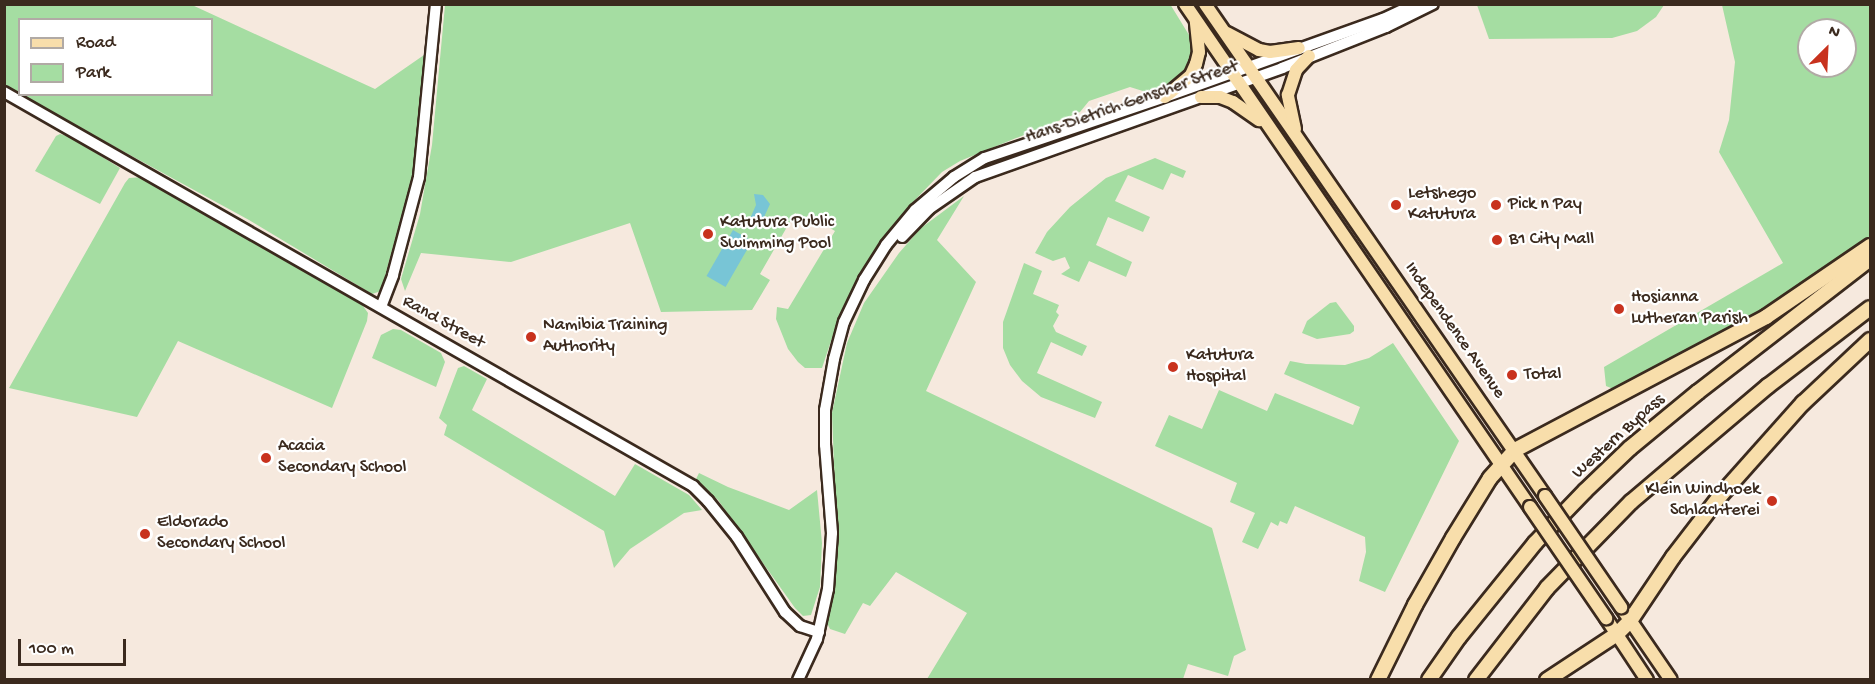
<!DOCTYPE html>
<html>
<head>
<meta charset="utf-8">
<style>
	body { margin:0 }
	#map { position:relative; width:1875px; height:684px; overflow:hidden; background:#f6e9de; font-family:"Gochi Hand",sans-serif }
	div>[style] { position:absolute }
	.green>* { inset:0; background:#a5dda2 }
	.water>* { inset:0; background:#78c5d6; transform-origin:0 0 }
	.roads { filter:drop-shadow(2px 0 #3b2a1e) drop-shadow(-2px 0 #3b2a1e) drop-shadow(0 2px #3b2a1e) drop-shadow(0 -2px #3b2a1e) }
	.secondary>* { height:10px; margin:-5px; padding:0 5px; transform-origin:5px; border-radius:5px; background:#fff }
	.primary>* { height:12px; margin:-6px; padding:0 6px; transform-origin:6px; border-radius:6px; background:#f8deab }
	.highway>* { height:14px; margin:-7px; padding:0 7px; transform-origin:7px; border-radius:7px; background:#f8deab }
	.bridges { filter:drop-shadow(2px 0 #3b2a1e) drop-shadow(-2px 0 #3b2a1e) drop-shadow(0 2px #3b2a1e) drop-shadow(0 -2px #3b2a1e) }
	.primary-bridge>* { height:12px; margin:-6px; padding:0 6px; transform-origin:6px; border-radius:6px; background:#f8deab }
	.dots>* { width:16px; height:16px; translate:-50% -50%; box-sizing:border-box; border:3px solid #fff; border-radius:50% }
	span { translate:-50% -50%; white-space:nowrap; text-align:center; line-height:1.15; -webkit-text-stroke:4.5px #fff; paint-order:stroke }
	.street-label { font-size:18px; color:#3b2a1e }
	.poi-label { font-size:18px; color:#3b2a1e }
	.left { translate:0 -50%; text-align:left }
	.right { translate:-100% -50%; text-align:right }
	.frame { position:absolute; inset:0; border:6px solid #3b2a1e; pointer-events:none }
	.legend { position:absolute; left:18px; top:18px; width:195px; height:78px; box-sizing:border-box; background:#fff; border:2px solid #b1aaa5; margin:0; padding:8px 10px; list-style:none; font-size:18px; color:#3b2a1e }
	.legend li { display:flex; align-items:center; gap:12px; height:30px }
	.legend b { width:30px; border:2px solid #b1aaa5 }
	.north { position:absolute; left:1797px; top:18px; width:60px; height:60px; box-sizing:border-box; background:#fff; border:2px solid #b1aaa5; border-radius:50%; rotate:24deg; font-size:16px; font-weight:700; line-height:24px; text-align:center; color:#3b2a1e }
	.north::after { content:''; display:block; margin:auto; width:21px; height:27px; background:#c8321e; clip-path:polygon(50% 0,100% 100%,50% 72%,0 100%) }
	.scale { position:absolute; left:18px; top:639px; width:108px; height:27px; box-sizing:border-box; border:3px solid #3b2a1e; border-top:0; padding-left:8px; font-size:18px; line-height:21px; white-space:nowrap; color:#3b2a1e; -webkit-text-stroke:4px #fff; paint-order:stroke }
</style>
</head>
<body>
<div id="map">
	<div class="green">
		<div style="clip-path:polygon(5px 4px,192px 5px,375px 89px,424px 55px,414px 170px,381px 291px,372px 294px,367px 291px,249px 220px,20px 95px,212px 94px,212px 20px,20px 20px,20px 94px,5px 86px)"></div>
		<div style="clip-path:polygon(1170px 4px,1189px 35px,1193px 50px,1192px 61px,1186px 72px,1165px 87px,1146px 92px,1130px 87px,1089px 101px,1080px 112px,960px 161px,942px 172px,912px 203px,859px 277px,839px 317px,822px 368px,805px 368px,798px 362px,788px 349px,776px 319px,777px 307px,788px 309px,835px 231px,808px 215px,805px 219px,795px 213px,760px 274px,770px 280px,752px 310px,661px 312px,630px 223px,511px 262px,421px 253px,405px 291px,401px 279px,420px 214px,432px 145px,445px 5px)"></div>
		<div style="clip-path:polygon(1477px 5px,1477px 4px,1664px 5px,1656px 17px,1637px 31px,1612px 38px,1489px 39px)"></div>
		<div style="clip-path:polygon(evenodd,1722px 5px,1870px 5px,1870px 237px,1806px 283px,1756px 313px,1617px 389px,1611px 388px,1606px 386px,1604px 367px,1783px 263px,1719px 152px,1729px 120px,1735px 62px,1722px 5px,1809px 30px,1845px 30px,1845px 66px,1809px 66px,1809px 30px)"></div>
		<div style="clip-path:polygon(60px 134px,70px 137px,120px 168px,100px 204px,35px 171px,56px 136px)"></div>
		<div style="clip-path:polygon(1155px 158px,1186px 171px,1183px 178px,1171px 173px,1163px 190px,1128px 175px,1115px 201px,1150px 217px,1143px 232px,1108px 217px,1096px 245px,1132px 262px,1126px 277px,1089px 261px,1079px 282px,1061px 274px,1070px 268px,1065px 257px,1053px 261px,1035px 253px,1047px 232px,1070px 207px,1106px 178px)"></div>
		<div style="clip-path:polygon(143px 177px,355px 298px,363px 306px,368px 313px,367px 321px,332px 408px,178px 341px,137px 417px,9px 388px,125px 183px,129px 178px)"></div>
		<div style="clip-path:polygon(964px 196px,937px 240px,976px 282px,926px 391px,1212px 528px,1246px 650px,1234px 656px,1228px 676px,1188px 664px,1183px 679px,927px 679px,967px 613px,896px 572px,870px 606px,863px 603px,845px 634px,830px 629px,826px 621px,833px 591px,837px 543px,832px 413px,847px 343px,864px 303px,899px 253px,921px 228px)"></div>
		<div style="clip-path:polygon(1024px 263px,1042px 271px,1033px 294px,1059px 305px,1056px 312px,1059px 315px,1053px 326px,1056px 332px,1087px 346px,1082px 356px,1051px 342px,1037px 373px,1102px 402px,1095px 418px,1041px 397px,1022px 381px,1010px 365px,1003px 348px,1003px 322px)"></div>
		<div style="clip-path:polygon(1336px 302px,1354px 326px,1354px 331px,1350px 334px,1317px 339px,1302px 333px,1307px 321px,1330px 303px)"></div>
		<div style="clip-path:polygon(393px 329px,401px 330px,441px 353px,445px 362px,436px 387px,372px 358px,381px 335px)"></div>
		<div style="clip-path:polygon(1393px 343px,1459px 441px,1385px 592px,1359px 581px,1366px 552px,1365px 537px,1295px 506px,1287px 524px,1280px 521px,1278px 526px,1271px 522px,1258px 549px,1242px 542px,1255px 513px,1230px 502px,1237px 483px,1155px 446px,1169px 415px,1202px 429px,1219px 390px,1267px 411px,1275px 393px,1353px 425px,1360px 407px,1284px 374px,1290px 361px,1306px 364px,1345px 365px,1369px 358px)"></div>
		<div style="clip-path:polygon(464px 366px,487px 379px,472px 410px,615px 496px,635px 464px,689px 495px,702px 510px,684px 513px,630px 549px,614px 568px,604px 531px,444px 435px,447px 425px,439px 418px,458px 368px)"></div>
		<div style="clip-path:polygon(699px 473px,728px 487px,789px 510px,817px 490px,822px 543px,820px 587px,811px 615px,803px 616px,795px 608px,718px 500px,695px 481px)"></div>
	</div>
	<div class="water">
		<div style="clip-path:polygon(754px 194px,763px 195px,770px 204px,760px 226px,749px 221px,756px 205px)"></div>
		<div style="left:733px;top:230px;width:22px;height:53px;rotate:30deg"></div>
	</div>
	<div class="roads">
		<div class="secondary">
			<div style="left:4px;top:92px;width:794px;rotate:29.76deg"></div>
			<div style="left:693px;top:486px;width:21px;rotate:45deg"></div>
			<div style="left:708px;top:501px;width:46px;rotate:51.1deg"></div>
			<div style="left:737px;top:537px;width:89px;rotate:57.4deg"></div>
			<div style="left:785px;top:612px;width:21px;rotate:43deg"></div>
			<div style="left:800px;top:626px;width:20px;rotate:18deg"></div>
			<div style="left:902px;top:237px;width:39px;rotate:-46deg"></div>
			<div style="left:929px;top:209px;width:56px;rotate:-34.8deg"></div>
			<div style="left:975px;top:177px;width:326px;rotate:-19.5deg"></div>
			<div style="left:1282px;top:68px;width:112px;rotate:-21.5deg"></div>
			<div style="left:1386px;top:27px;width:52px;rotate:-26.1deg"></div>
			<div style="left:381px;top:307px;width:34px;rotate:-69deg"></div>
			<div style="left:393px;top:275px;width:101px;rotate:-75.1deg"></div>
			<div style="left:419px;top:177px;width:174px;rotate:-84.4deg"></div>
			<div style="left:798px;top:680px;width:45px;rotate:-65.1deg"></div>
			<div style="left:817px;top:639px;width:51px;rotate:-77.6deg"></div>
			<div style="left:828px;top:589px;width:56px;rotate:-85.9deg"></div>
			<div style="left:832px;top:533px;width:88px;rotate:-94.5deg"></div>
			<div style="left:825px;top:445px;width:35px;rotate:-90deg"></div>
			<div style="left:825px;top:410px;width:52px;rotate:-80deg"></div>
			<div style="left:834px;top:359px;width:38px;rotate:-75deg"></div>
			<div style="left:844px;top:322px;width:47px;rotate:-64.5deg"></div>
			<div style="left:864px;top:280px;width:41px;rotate:-57.8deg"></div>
			<div style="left:886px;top:245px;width:45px;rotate:-50.4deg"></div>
			<div style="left:915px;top:210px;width:51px;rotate:-40.2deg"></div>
			<div style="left:954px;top:177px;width:36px;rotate:-32deg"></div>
			<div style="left:985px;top:158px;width:190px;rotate:-18.7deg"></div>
			<div style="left:1165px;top:97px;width:232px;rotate:-19.7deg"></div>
			<div style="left:1383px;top:19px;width:35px;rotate:-25deg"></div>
		</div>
		<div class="primary">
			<div style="left:1185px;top:4px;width:610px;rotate:55.55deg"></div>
			<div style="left:1205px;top:4px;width:598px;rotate:55.35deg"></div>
			<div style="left:1227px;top:33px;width:36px;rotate:28deg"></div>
			<div style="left:1259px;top:50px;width:11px;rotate:10deg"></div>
			<div style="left:1270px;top:52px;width:29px;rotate:-8deg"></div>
			<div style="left:1165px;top:97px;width:34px;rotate:-40deg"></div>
			<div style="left:1191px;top:75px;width:12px;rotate:-66deg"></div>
			<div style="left:1196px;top:64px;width:12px;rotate:-76deg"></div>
			<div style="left:1199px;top:52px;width:30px;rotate:-96deg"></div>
			<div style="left:1201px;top:97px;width:19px"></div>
			<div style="left:1220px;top:97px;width:14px;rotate:21deg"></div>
			<div style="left:1233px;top:102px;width:32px;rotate:35deg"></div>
			<div style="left:1295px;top:129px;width:35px;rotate:-102deg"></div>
			<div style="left:1288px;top:95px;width:26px;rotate:-72deg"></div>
			<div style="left:1296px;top:70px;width:19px;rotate:-47deg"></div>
			<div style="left:1621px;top:607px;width:88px;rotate:55.6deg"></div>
			<div style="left:1606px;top:618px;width:74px;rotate:56.5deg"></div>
		</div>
		<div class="highway">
			<div style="left:1378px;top:680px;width:84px;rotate:-63.7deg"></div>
			<div style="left:1415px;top:605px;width:77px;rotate:-60.4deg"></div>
			<div style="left:1453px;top:538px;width:70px;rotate:-58.3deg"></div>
			<div style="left:1490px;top:478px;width:38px;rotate:-48deg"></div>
			<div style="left:1515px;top:450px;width:284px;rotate:-27.9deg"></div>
			<div style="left:1766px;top:317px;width:126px;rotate:-34.3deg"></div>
			<div style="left:1429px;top:680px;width:52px;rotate:-55.1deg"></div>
			<div style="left:1459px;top:637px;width:121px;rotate:-51deg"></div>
			<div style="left:1535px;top:543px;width:72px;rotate:-46.1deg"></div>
			<div style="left:1585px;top:491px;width:62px;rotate:-43.7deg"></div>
			<div style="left:1630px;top:448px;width:88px;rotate:-39.5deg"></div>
			<div style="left:1698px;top:392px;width:217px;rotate:-37.7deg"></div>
			<div style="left:1476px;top:680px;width:116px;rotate:-52.3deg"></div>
			<div style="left:1547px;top:588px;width:120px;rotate:-45.7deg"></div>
			<div style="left:1631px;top:502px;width:180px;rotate:-40.3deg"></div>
			<div style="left:1768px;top:386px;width:128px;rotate:-37.4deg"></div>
			<div style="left:1547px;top:680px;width:84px;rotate:-33.3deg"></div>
			<div style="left:1617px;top:634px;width:18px;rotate:-45deg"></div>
			<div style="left:1630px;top:621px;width:77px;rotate:-56.1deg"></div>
			<div style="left:1673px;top:557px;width:77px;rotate:-52.4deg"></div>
			<div style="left:1720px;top:496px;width:125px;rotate:-48.3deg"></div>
			<div style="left:1803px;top:403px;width:92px;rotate:-43.2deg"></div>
		</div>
	</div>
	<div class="bridges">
		<div class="primary-bridge">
			<div style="left:1545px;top:496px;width:135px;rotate:55.6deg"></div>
			<div style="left:1530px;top:507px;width:135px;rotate:55.6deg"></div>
		</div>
	</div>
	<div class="dots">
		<div style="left:1396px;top:205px;background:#c8321e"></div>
		<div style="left:1496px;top:205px;background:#c8321e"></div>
		<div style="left:708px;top:234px;background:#c8321e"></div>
		<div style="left:1497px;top:240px;background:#c8321e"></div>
		<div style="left:1619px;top:309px;background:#c8321e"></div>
		<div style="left:531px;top:337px;background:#c8321e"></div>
		<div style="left:1173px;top:367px;background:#c8321e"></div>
		<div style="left:1512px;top:375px;background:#c8321e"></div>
		<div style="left:266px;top:458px;background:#c8321e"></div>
		<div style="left:1772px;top:501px;background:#c8321e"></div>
		<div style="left:145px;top:534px;background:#c8321e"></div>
	</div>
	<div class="street-label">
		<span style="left:1132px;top:103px;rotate:-19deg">Hans-Dietrich Genscher Street</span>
		<span style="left:443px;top:323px;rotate:29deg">Rand Street</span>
		<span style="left:1454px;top:331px;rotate:55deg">Independence Avenue</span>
		<span style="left:1619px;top:437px;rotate:-42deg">Western Bypass</span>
	</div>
	<div class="poi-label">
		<span class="left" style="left:1408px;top:205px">Letshego<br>Katutura</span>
		<span class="left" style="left:1508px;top:205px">Pick n Pay</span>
		<span class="left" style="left:720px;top:234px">Katutura Public<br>Swimming Pool</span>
		<span class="left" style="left:1509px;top:240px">B1 City Mall</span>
		<span class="left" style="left:1631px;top:309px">Hosianna<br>Lutheran Parish</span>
		<span class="left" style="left:543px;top:337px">Namibia Training<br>Authority</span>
		<span class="left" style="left:1186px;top:367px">Katutura<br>Hospital</span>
		<span class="left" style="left:1524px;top:375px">Total</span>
		<span class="left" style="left:278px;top:458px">Acacia<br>Secondary School</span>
		<span class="right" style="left:1760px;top:501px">Klein Windhoek<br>Schlachterei</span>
		<span class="left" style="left:157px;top:534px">Eldorado<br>Secondary School</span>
	</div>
	<div class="frame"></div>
	<ul class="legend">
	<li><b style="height:8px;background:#f8deab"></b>Road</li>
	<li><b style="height:16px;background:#a5dda2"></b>Park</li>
	</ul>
	<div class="north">N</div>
	<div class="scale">100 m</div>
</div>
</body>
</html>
